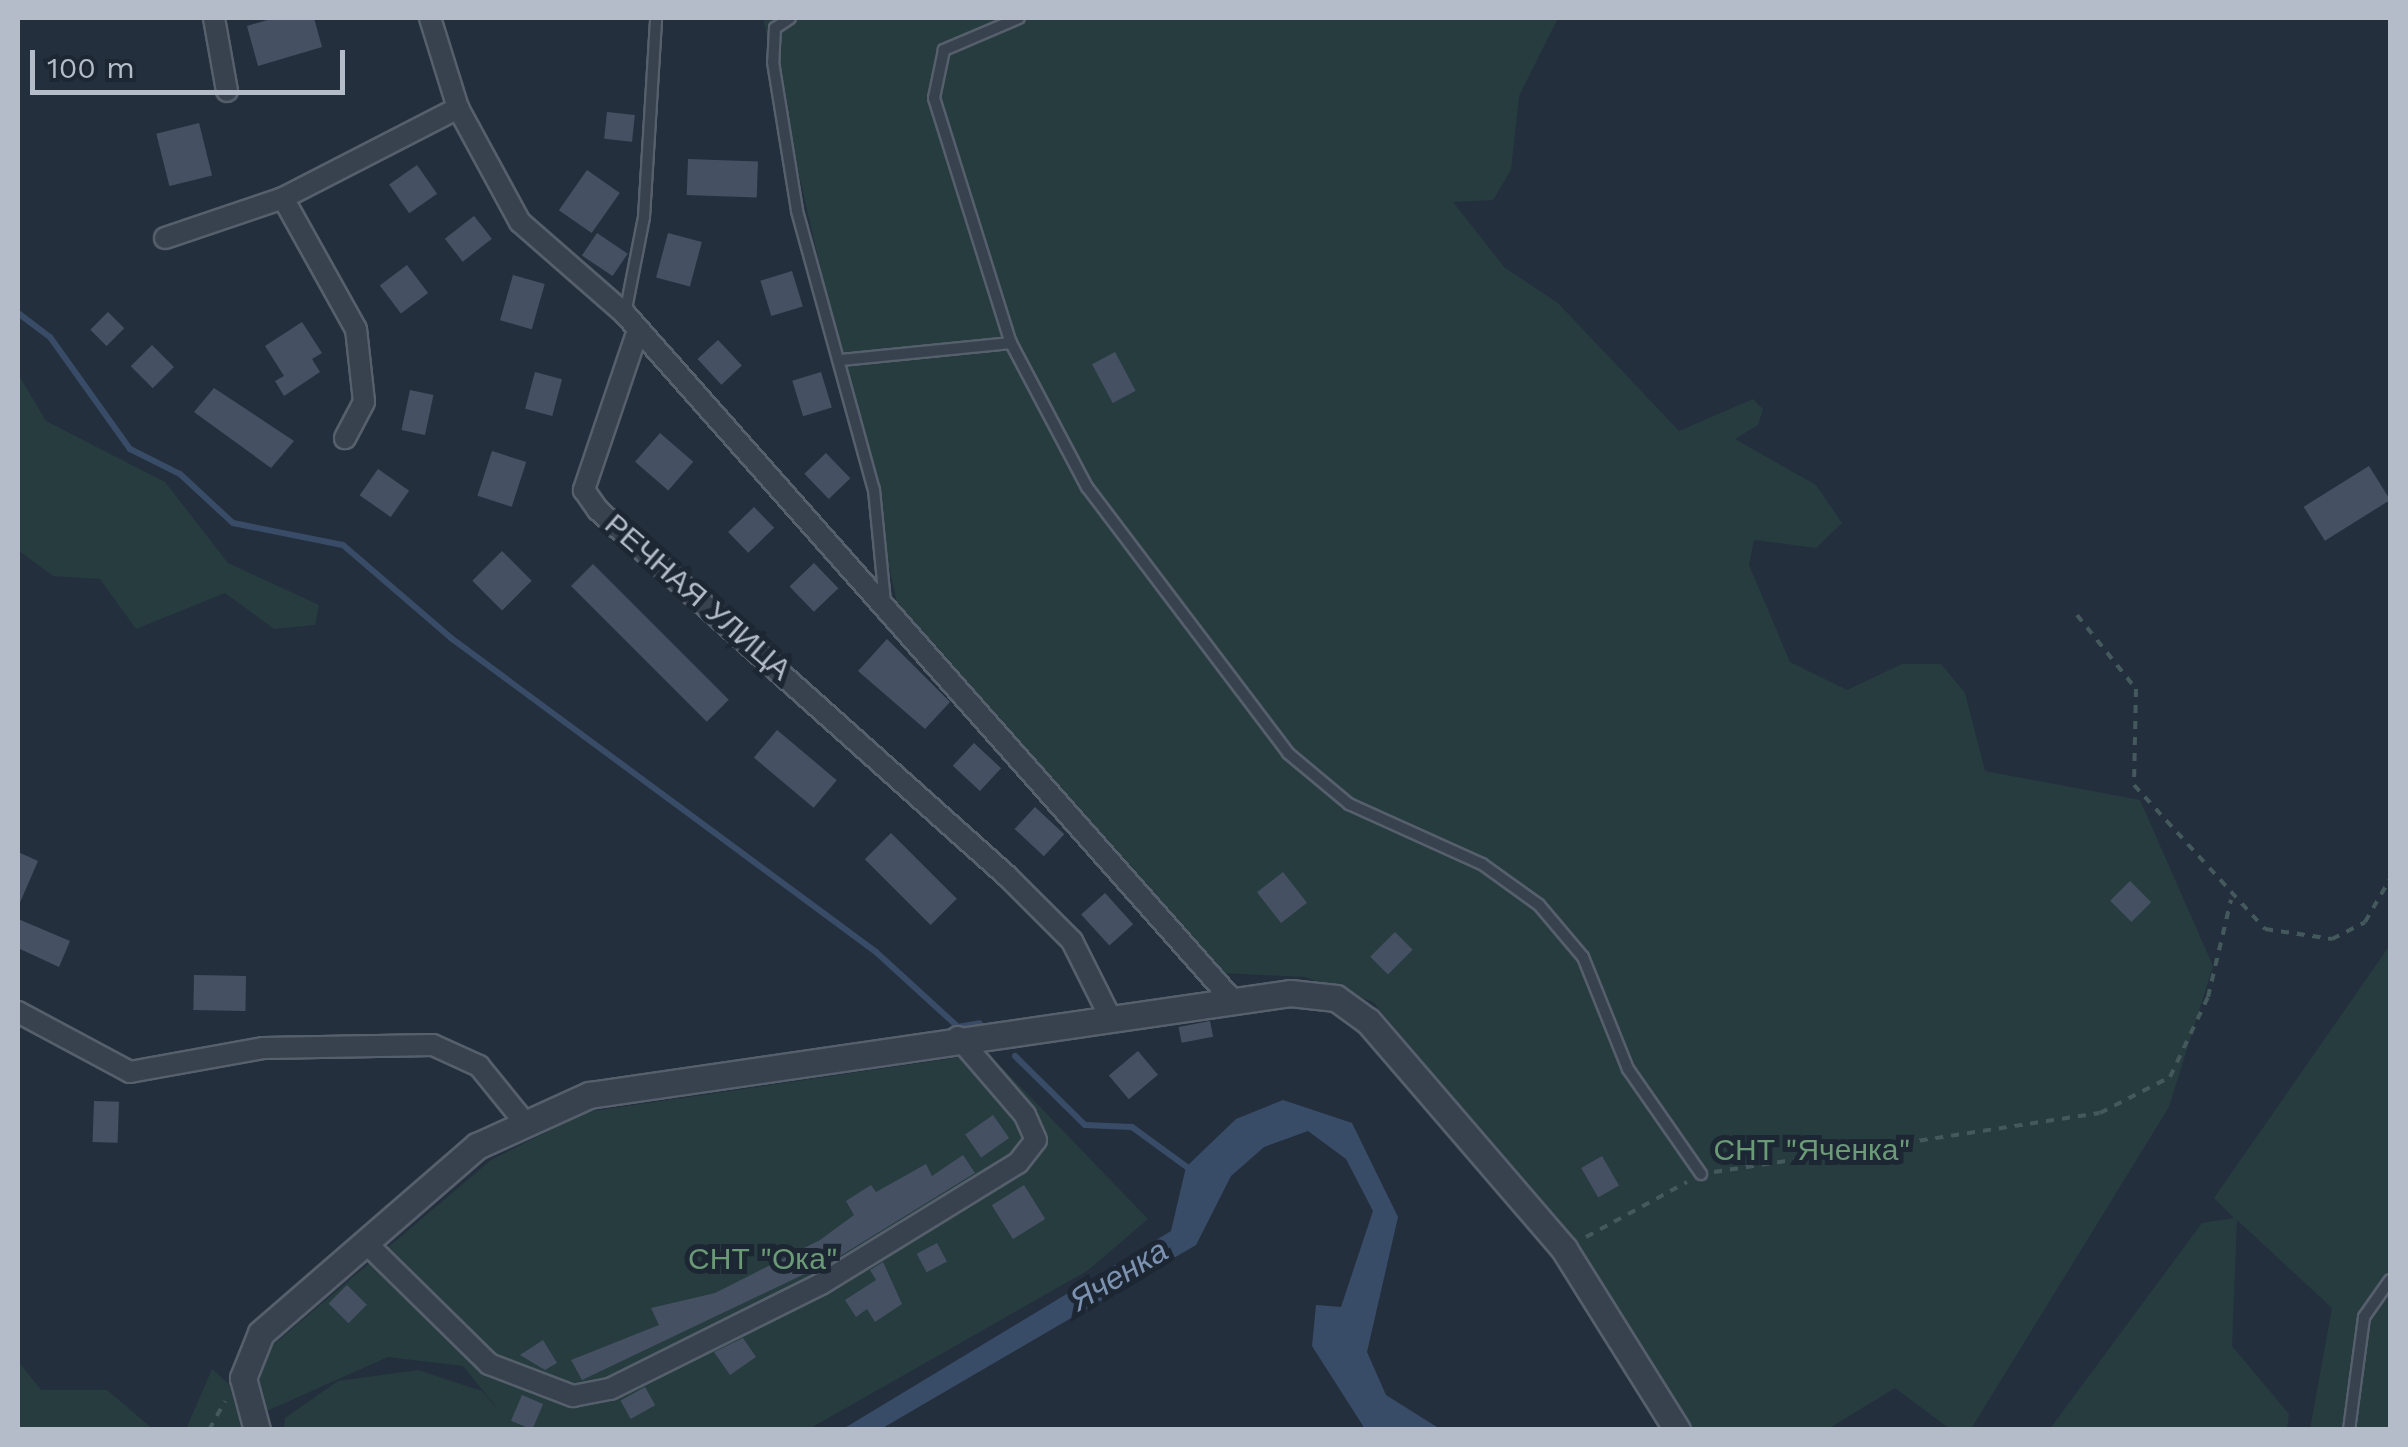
<!DOCTYPE html>
<html>
<head>
<meta charset="utf-8">
<style>
	body { margin:0 }
	#map { position:relative; width:2408px; height:1447px; overflow:hidden; background:#242f3e; font-family:"Work Sans",sans-serif }
	div>[style] { position:absolute }
	.green>* { inset:0; background:#263c3f }
	.water>* { inset:0; background:#394c67 }
	.stream>* { height:6px; margin:-3px; padding:0 3px; transform-origin:3px; border-radius:3px; background:#394c67 }
	.building>* { inset:0; background:#455162; transform-origin:0 0 }
	.path>* { height:4px; margin-top:-2px; transform-origin:0; background:repeating-linear-gradient(90deg,#44595c 0 8px,transparent 0 16px) }
	.roads { filter:drop-shadow(2px 0 #565f6c) drop-shadow(-2px 0 #565f6c) drop-shadow(0 2px #565f6c) drop-shadow(0 -2px #565f6c) }
	.service>* { height:10px; margin:-5px; padding:0 5px; transform-origin:5px; border-radius:5px; background:#38414e }
	.minor>* { height:20px; margin:-10px; padding:0 10px; transform-origin:10px; border-radius:10px; background:#38414e }
	.tertiary>* { height:25px; margin:-12.5px; padding:0 12.5px; transform-origin:12.5px; border-radius:12.5px; background:#38414e }
	span { translate:-50% -50%; white-space:nowrap; text-align:center; line-height:1.15; -webkit-text-stroke:10px #1d2633; paint-order:stroke }
	.street-label { font-size:30px; color:#b4bcc9 }
	.park-label { font-size:30px; color:#6b9a76 }
	.water-label { font-size:32px; color:#7c92b1; font-style:italic }
	.frame { position:absolute; inset:0; border:20px solid #b4bcc9; pointer-events:none }
	.scale { position:absolute; left:30px; top:50px; width:315px; height:45px; box-sizing:border-box; border:5px solid #b4bcc9; border-top:0; padding-left:12px; font-size:30px; line-height:35px; white-space:nowrap; color:#b4bcc9; -webkit-text-stroke:8px #1d2633; paint-order:stroke }
</style>
</head>
<body>
<div id="map">
	<div class="green">
		<div style="clip-path:polygon(763px 18px,1558px 18px,1519px 96px,1511px 170px,1493px 200px,1453px 202px,1505px 268px,1558px 303px,1679px 431px,1753px 399px,1763px 409px,1758px 425px,1735px 439px,1816px 485px,1842px 523px,1816px 548px,1754px 540px,1749px 565px,1790px 662px,1847px 690px,1902px 664px,1941px 664px,1965px 693px,1985px 771px,2140px 800px,2213px 966px,2169px 1107px,1971px 1429px,1950px 1429px,1895px 1388px,1828px 1429px,1692px 1429px,1572px 1239px,1373px 1002px,1305px 977px,1223px 973px,897px 602px)"></div>
		<div style="clip-path:polygon(18px 374px,46px 421px,165px 482px,228px 563px,319px 605px,315px 625px,274px 629px,225px 593px,136px 629px,100px 579px,53px 576px,18px 550px)"></div>
		<div style="clip-path:polygon(2390px 945px,2390px 1429px,2310px 1429px,2332px 1308px,2237px 1220px,2232px 1346px,2289px 1414px,2287px 1429px,2049px 1430px,2202px 1223px,2234px 1218px,2214px 1198px)"></div>
		<div style="clip-path:polygon(988px 1053px,1148px 1219px,1087px 1271px,809px 1429px,284px 1429px,285px 1418px,338px 1381px,418px 1370px,482px 1391px,502px 1414px,463px 1366px,388px 1357px,260px 1414px,260px 1356px,491px 1160px,586px 1112px)"></div>
		<div style="clip-path:polygon(18px 1361px,41px 1390px,107px 1390px,153px 1429px,18px 1429px)"></div>
		<div style="clip-path:polygon(212px 1369px,229px 1384px,242px 1429px,186px 1429px)"></div>
	</div>
	<div class="water">
		<div style="clip-path:polygon(1283px 1100px,1352px 1123px,1398px 1217px,1367px 1352px,1386px 1395px,1440px 1429px,1365px 1429px,1312px 1346px,1316px 1305px,1341px 1307px,1373px 1211px,1346px 1159px,1308px 1131px,1264px 1147px,1231px 1176px,1196px 1245px,881px 1429px,843px 1429px,1171px 1231px,1186px 1167px,1236px 1119px)"></div>
	</div>
	<div class="stream">
		<div style="left:18px;top:313px;width:40px;rotate:37deg"></div>
		<div style="left:50px;top:337px;width:138px;rotate:54.5deg"></div>
		<div style="left:130px;top:449px;width:56px;rotate:26.6deg"></div>
		<div style="left:180px;top:474px;width:72px;rotate:42.8deg"></div>
		<div style="left:233px;top:523px;width:112px;rotate:11.3deg"></div>
		<div style="left:343px;top:545px;width:143px;rotate:40.7deg"></div>
		<div style="left:451px;top:638px;width:528px;rotate:36.46deg"></div>
		<div style="left:876px;top:952px;width:111px;rotate:42.4deg"></div>
		<div style="left:958px;top:1027px;width:22px;rotate:-10deg"></div>
		<div style="left:1015px;top:1056px;width:98px;rotate:44.6deg"></div>
		<div style="left:1085px;top:1125px;width:47px;rotate:2.4deg"></div>
		<div style="left:1132px;top:1127px;width:73px;rotate:36.1deg"></div>
	</div>
	<div class="building">
		<div style="clip-path:polygon(274px 18px,314px 18px,322px 47px,258px 66px,247px 26px)"></div>
		<div style="left:607px;top:112px;width:28px;height:27px;rotate:6deg"></div>
		<div style="left:199px;top:123px;width:54px;height:44px;rotate:76deg"></div>
		<div style="left:688px;top:159px;width:70px;height:36px;rotate:2deg"></div>
		<div style="left:417px;top:165px;width:35px;height:34px;rotate:55deg"></div>
		<div style="left:587px;top:170px;width:40px;height:49px;rotate:35deg"></div>
		<div style="left:474px;top:216px;width:29px;height:37px;rotate:52deg"></div>
		<div style="left:597px;top:233px;width:37px;height:27px;rotate:34deg"></div>
		<div style="left:668px;top:233px;width:35px;height:46px;rotate:15deg"></div>
		<div style="left:407px;top:265px;width:35px;height:34px;rotate:53deg"></div>
		<div style="left:792px;top:271px;width:37px;height:33px;rotate:73deg"></div>
		<div style="left:513px;top:275px;width:33px;height:47px;rotate:16deg"></div>
		<div style="left:108px;top:312px;width:23px;height:25px;rotate:45deg"></div>
		<div style="clip-path:polygon(302px 322px,322px 353px,312px 359px,320px 372px,284px 396px,275px 381px,284px 376px,265px 346px)"></div>
		<div style="left:718px;top:340px;width:35px;height:28px;rotate:47deg"></div>
		<div style="left:152px;top:345px;width:31px;height:30px;rotate:45deg"></div>
		<div style="left:1115px;top:352px;width:44px;height:26px;rotate:62deg"></div>
		<div style="left:535px;top:372px;width:28px;height:38px;rotate:15deg"></div>
		<div style="left:821px;top:372px;width:37px;height:30px;rotate:73deg"></div>
		<div style="clip-path:polygon(214px 388px,294px 441px,271px 468px,194px 412px)"></div>
		<div style="left:410px;top:390px;width:24px;height:41px;rotate:12deg"></div>
		<div style="left:660px;top:433px;width:44px;height:38px;rotate:41deg"></div>
		<div style="left:492px;top:451px;width:36px;height:47px;rotate:18deg"></div>
		<div style="left:826px;top:453px;width:35px;height:30px;rotate:46deg"></div>
		<div style="left:2369px;top:466px;width:40px;height:77px;rotate:58deg"></div>
		<div style="left:378px;top:469px;width:38px;height:32px;rotate:35deg"></div>
		<div style="left:754px;top:507px;width:29px;height:36px;rotate:46deg"></div>
		<div style="left:502px;top:551px;width:42px;height:42px;rotate:45deg"></div>
		<div style="left:814px;top:563px;width:35px;height:34px;rotate:46deg"></div>
		<div style="left:593px;top:564px;width:192px;height:31px;rotate:45deg"></div>
		<div style="clip-path:polygon(887px 639px,950px 702px,925px 729px,858px 671px)"></div>
		<div style="left:777px;top:730px;width:78px;height:36px;rotate:40deg"></div>
		<div style="left:974px;top:743px;width:37px;height:31px;rotate:43deg"></div>
		<div style="left:1035px;top:807px;width:40px;height:30px;rotate:43deg"></div>
		<div style="left:891px;top:833px;width:93px;height:37px;rotate:45deg"></div>
		<div style="clip-path:polygon(18px 852px,38px 861px,18px 907px)"></div>
		<div style="left:1283px;top:872px;width:39px;height:33px;rotate:52deg"></div>
		<div style="left:2130px;top:881px;width:30px;height:28px;rotate:45deg"></div>
		<div style="left:1105px;top:893px;width:42px;height:32px;rotate:48deg"></div>
		<div style="clip-path:polygon(18px 919px,70px 941px,59px 967px,18px 948px)"></div>
		<div style="left:1395px;top:932px;width:25px;height:35px;rotate:45deg"></div>
		<div style="left:194px;top:975px;width:52px;height:35px;rotate:1deg"></div>
		<div style="left:1210px;top:1021px;width:16px;height:32px;rotate:79deg"></div>
		<div style="left:1138px;top:1051px;width:31px;height:38px;rotate:50deg"></div>
		<div style="left:94px;top:1101px;width:25px;height:41px;rotate:2deg"></div>
		<div style="left:993px;top:1115px;width:28px;height:34px;rotate:55deg"></div>
		<div style="clip-path:polygon(963px 1155px,975px 1173px,832px 1261px,582px 1380px,571px 1360px,659px 1325px,651px 1308px,715px 1293px,820px 1240px,854px 1215px,846px 1201px,871px 1185px,876px 1192px,926px 1164px,932px 1176px)"></div>
		<div style="left:1602px;top:1156px;width:34px;height:24px;rotate:60deg"></div>
		<div style="left:1024px;top:1185px;width:40px;height:38px;rotate:58deg"></div>
		<div style="left:937px;top:1243px;width:21px;height:23px;rotate:62deg"></div>
		<div style="clip-path:polygon(883px 1262px,902px 1304px,875px 1322px,867px 1309px,856px 1317px,845px 1300px,876px 1280px,870px 1270px)"></div>
		<div style="left:347px;top:1285px;width:28px;height:26px;rotate:45deg"></div>
		<div style="clip-path:polygon(743px 1338px,756px 1357px,730px 1375px,714px 1352px)"></div>
		<div style="clip-path:polygon(543px 1340px,557px 1363px,545px 1370px,520px 1355px)"></div>
		<div style="left:645px;top:1387px;width:21px;height:28px;rotate:61deg"></div>
		<div style="left:522px;top:1395px;width:23px;height:28px;rotate:23deg"></div>
	</div>
	<div class="path">
		<div style="left:2077px;top:615px;width:95px;rotate:51.4deg"></div>
		<div style="left:2136px;top:689px;width:96px;rotate:91.2deg"></div>
		<div style="left:2134px;top:785px;width:195px;rotate:47.7deg"></div>
		<div style="left:2265px;top:929px;width:68px;rotate:8.5deg"></div>
		<div style="left:2332px;top:939px;width:37px;rotate:-27deg"></div>
		<div style="left:2365px;top:922px;width:50px;rotate:-59.8deg"></div>
		<div style="left:1714px;top:1172px;width:390px;rotate:-8.7deg"></div>
		<div style="left:2100px;top:1113px;width:79px;rotate:-27.2deg"></div>
		<div style="left:2170px;top:1077px;width:89px;rotate:-64.6deg"></div>
		<div style="left:2208px;top:997px;width:100px;rotate:-76.7deg"></div>
		<div style="left:1586px;top:1237px;width:115px;rotate:-28.6deg"></div>
		<div style="left:209px;top:1430px;width:33px;rotate:-61deg"></div>
	</div>
	<div class="roads">
		<div class="service">
			<div style="left:790px;top:18px;width:18px;rotate:146deg"></div>
			<div style="left:775px;top:28px;width:34px;rotate:93deg"></div>
			<div style="left:773px;top:62px;width:151px;rotate:80.8deg"></div>
			<div style="left:797px;top:211px;width:289px;rotate:74.6deg"></div>
			<div style="left:874px;top:490px;width:113px;rotate:84.4deg"></div>
			<div style="left:1019px;top:18px;width:82px;rotate:156.9deg"></div>
			<div style="left:944px;top:50px;width:49px;rotate:101.8deg"></div>
			<div style="left:934px;top:98px;width:257px;rotate:72.6deg"></div>
			<div style="left:1011px;top:343px;width:163px;rotate:62.2deg"></div>
			<div style="left:1087px;top:487px;width:333px;rotate:52.9deg"></div>
			<div style="left:1288px;top:753px;width:80px;rotate:39.9deg"></div>
			<div style="left:1349px;top:804px;width:146px;rotate:24.3deg"></div>
			<div style="left:1482px;top:864px;width:70px;rotate:35.7deg"></div>
			<div style="left:1539px;top:905px;width:68px;rotate:49.8deg"></div>
			<div style="left:1583px;top:957px;width:121px;rotate:68.1deg"></div>
			<div style="left:1628px;top:1069px;width:128px;rotate:55.2deg"></div>
			<div style="left:625px;top:314px;width:99px;rotate:-78.9deg"></div>
			<div style="left:644px;top:217px;width:199px;rotate:-86.5deg"></div>
			<div style="left:841px;top:360px;width:171px;rotate:-5.7deg"></div>
			<div style="left:2349px;top:1430px;width:114px;rotate:-82.4deg"></div>
			<div style="left:2364px;top:1317px;width:45px;rotate:-54.9deg"></div>
		</div>
		<div class="minor">
			<div style="left:214px;top:18px;width:74px;rotate:79.9deg"></div>
			<div style="left:430px;top:18px;width:94px;rotate:72.7deg"></div>
			<div style="left:458px;top:108px;width:130px;rotate:61.5deg"></div>
			<div style="left:520px;top:222px;width:140px;rotate:41.2deg"></div>
			<div style="left:625px;top:314px;width:910px;rotate:48.48deg"></div>
			<div style="left:283px;top:198px;width:150px;rotate:60.9deg"></div>
			<div style="left:356px;top:329px;width:73px;rotate:83.7deg"></div>
			<div style="left:364px;top:402px;width:41px;rotate:117.8deg"></div>
			<div style="left:165px;top:238px;width:125px;rotate:-18.7deg"></div>
			<div style="left:283px;top:198px;width:197px;rotate:-27.2deg"></div>
			<div style="left:636px;top:336px;width:163px;rotate:108.7deg"></div>
			<div style="left:584px;top:490px;width:24px;rotate:55deg"></div>
			<div style="left:598px;top:510px;width:549px;rotate:41.82deg"></div>
			<div style="left:1007px;top:876px;width:92px;rotate:45deg"></div>
			<div style="left:1072px;top:941px;width:80px;rotate:63.4deg"></div>
			<div style="left:18px;top:1012px;width:127px;rotate:28.2deg"></div>
			<div style="left:130px;top:1072px;width:136px;rotate:-10.2deg"></div>
			<div style="left:264px;top:1048px;width:169px;rotate:-1deg"></div>
			<div style="left:433px;top:1045px;width:51px;rotate:24.5deg"></div>
			<div style="left:479px;top:1066px;width:75px;rotate:51deg"></div>
			<div style="left:368px;top:1245px;width:170px;rotate:44.5deg"></div>
			<div style="left:489px;top:1364px;width:90px;rotate:20.9deg"></div>
			<div style="left:573px;top:1396px;width:38px;rotate:-11deg"></div>
			<div style="left:610px;top:1389px;width:236px;rotate:-26.5deg"></div>
			<div style="left:821px;top:1284px;width:231px;rotate:-31.6deg"></div>
			<div style="left:1018px;top:1163px;width:29px;rotate:-52deg"></div>
			<div style="left:1036px;top:1140px;width:27px;rotate:-114deg"></div>
			<div style="left:1025px;top:1115px;width:103px;rotate:-130.7deg"></div>
		</div>
		<div class="tertiary">
			<div style="left:257px;top:1430px;width:54px;rotate:-105.1deg"></div>
			<div style="left:243px;top:1378px;width:48px;rotate:-68.2deg"></div>
			<div style="left:261px;top:1333px;width:286px;rotate:-40.9deg"></div>
			<div style="left:477px;top:1146px;width:123px;rotate:-24.5deg"></div>
			<div style="left:589px;top:1095px;width:708px;rotate:-8.28deg"></div>
			<div style="left:1290px;top:993px;width:46px;rotate:6.2deg"></div>
			<div style="left:1336px;top:998px;width:39px;rotate:36deg"></div>
			<div style="left:1368px;top:1021px;width:301px;rotate:49.3deg"></div>
			<div style="left:1564px;top:1249px;width:213px;rotate:58deg"></div>
		</div>
	</div>
	<div class="street-label">
		<span style="left:698px;top:597px;rotate:41deg">РЕЧНАЯ УЛИЦА</span>
	</div>
	<div class="park-label">
		<span style="left:1812px;top:1150px">СНТ "Яченка"</span>
		<span style="left:763px;top:1259px">СНТ "Ока"</span>
	</div>
	<div class="water-label">
		<span style="left:1119px;top:1275px;rotate:-31deg">Яченка</span>
	</div>
	<div class="frame"></div>
	<div class="scale">100 m</div>
</div>
</body>
</html>
